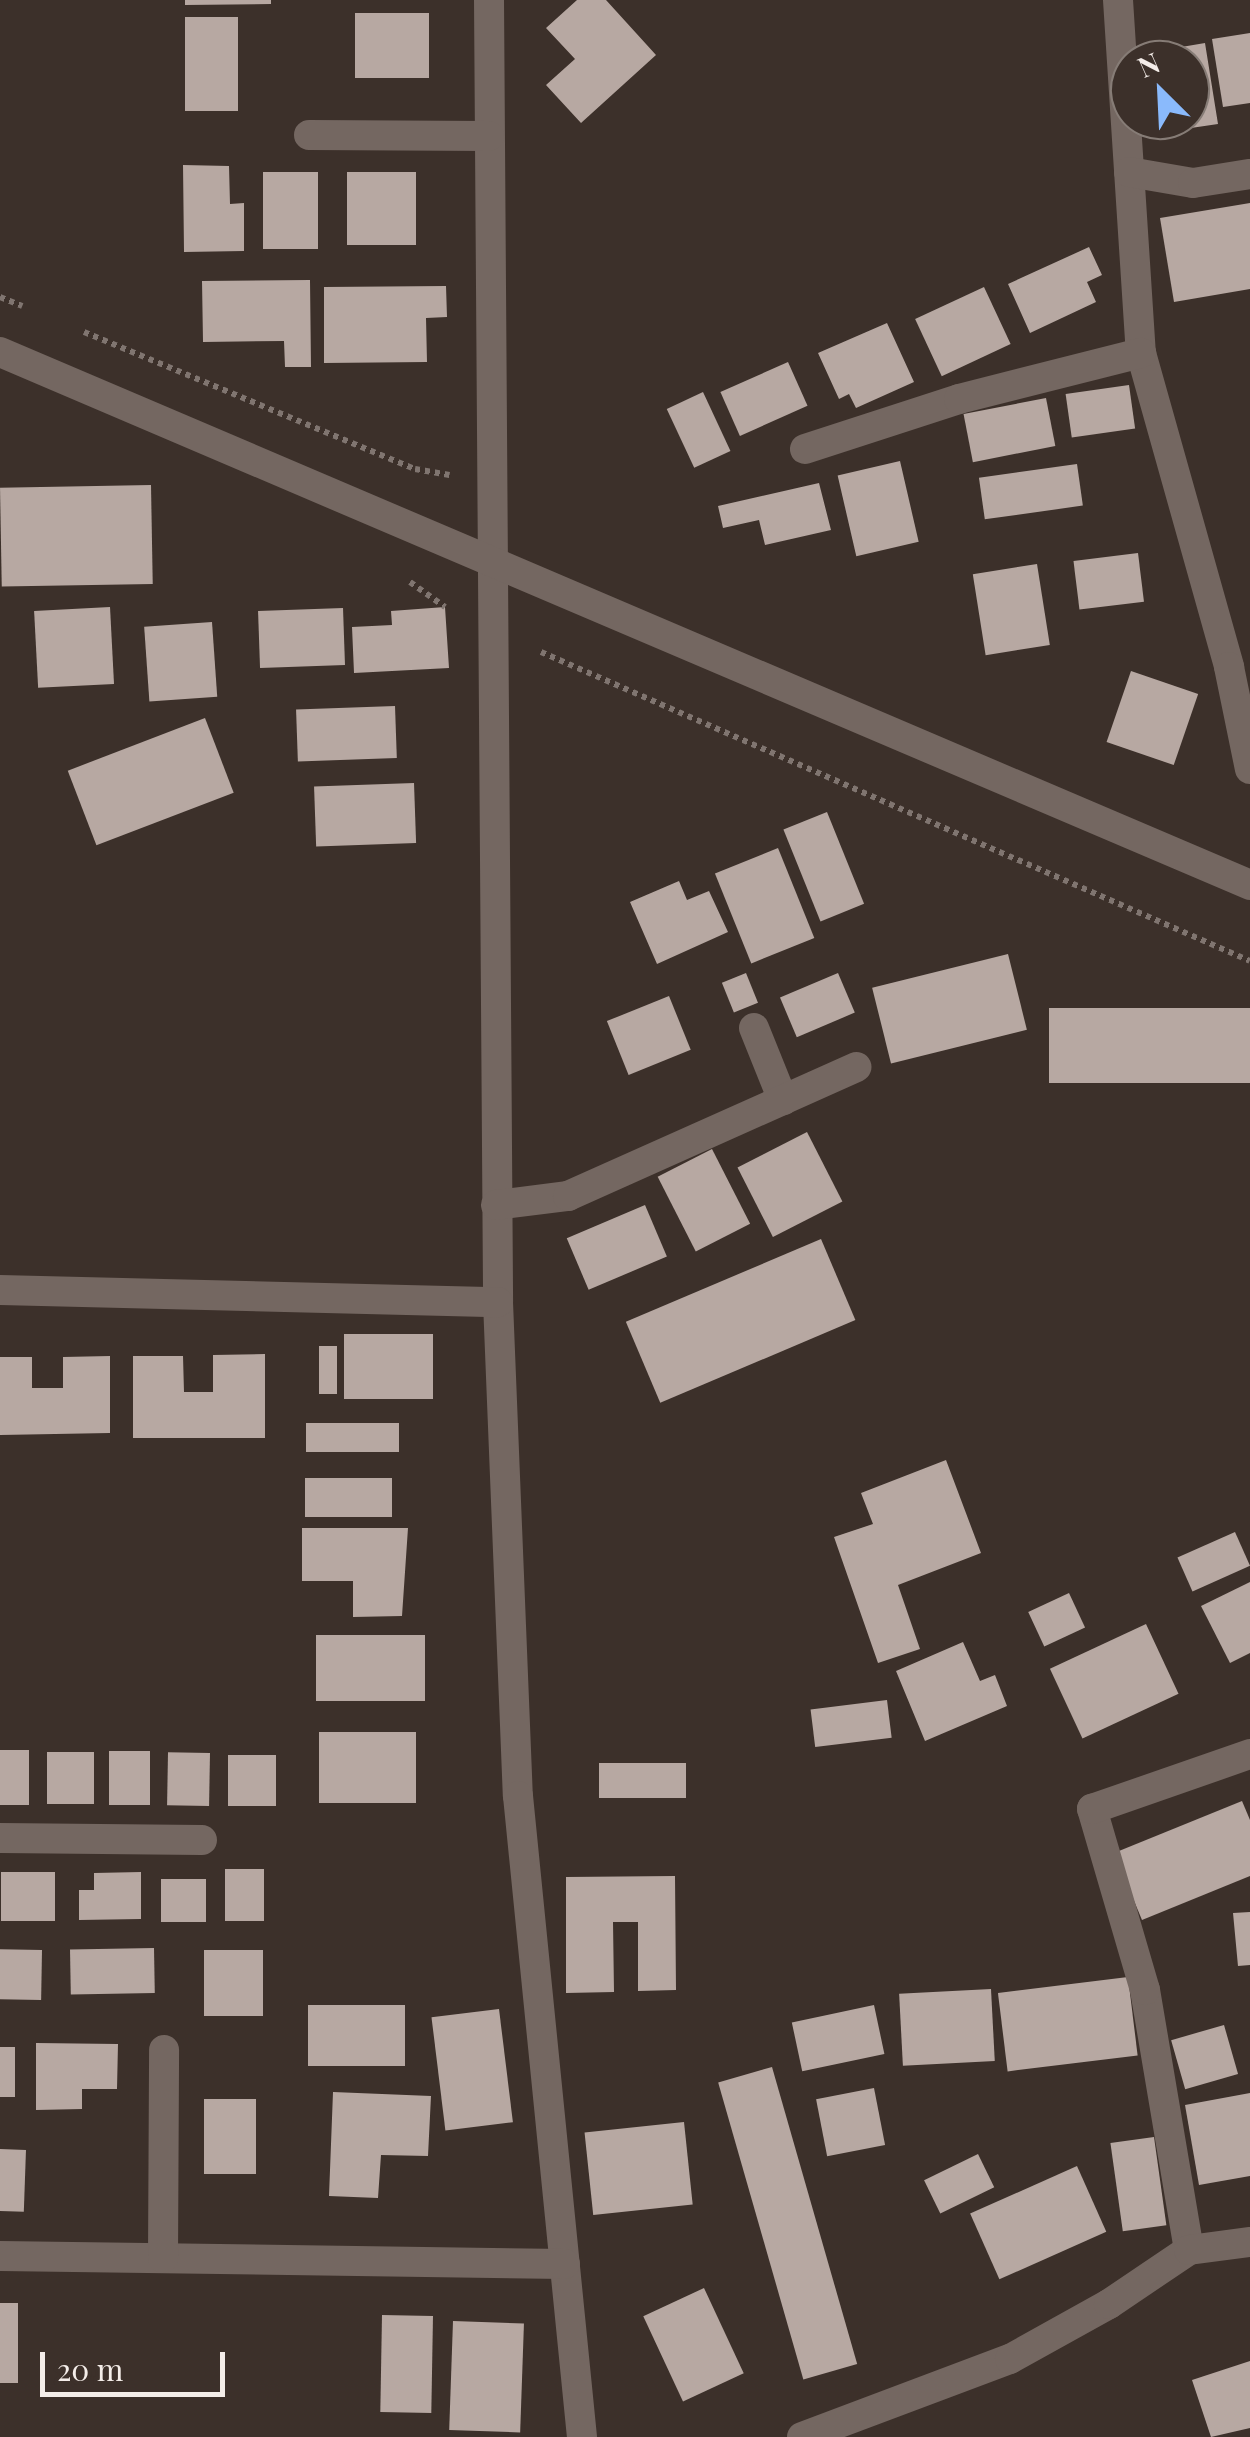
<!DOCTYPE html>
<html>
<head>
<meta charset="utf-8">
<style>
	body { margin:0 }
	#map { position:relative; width:1250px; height:2437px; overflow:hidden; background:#3c302a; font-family:"Playfair Display",serif }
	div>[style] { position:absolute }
	.building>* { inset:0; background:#b7a8a2; transform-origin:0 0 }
	.path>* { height:6px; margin-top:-3px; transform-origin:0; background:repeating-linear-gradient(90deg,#807570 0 5px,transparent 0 10px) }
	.minor>* { height:30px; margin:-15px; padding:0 15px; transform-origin:15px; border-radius:15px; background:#746761 }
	span { translate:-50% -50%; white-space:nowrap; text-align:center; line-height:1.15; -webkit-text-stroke:10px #3c302a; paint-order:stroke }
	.north { position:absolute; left:1110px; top:40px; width:100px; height:100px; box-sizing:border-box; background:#3c302a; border:2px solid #867c76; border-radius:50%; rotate:336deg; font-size:28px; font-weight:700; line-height:40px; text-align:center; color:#f4ede9 }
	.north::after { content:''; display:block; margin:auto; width:35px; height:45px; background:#8abafc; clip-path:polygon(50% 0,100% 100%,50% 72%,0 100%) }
	.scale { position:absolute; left:40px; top:2352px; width:185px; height:45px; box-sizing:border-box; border:5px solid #f4ede9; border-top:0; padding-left:12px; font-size:30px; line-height:35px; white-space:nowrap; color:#f4ede9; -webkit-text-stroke:8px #3c302a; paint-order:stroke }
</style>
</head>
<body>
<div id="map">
	<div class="building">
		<div style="clip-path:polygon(185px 0,271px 0,271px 4px,185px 5px)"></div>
		<div style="clip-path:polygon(577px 0,606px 0,656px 55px,581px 123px,546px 85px,575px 59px,546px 28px)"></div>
		<div style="left:355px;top:13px;width:74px;height:65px"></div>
		<div style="left:185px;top:17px;width:53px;height:94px"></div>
		<div style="clip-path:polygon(1250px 33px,1250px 103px,1223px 107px,1212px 39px)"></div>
		<div style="clip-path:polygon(1205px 43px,1218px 124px,1157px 133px,1155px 120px,1190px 120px,1190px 60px,1147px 60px,1146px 53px)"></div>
		<div style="clip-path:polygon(183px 165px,229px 166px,230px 204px,244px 203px,244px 251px,184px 252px)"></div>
		<div style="left:318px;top:172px;width:77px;height:55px;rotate:90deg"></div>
		<div style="left:416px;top:172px;width:73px;height:69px;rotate:90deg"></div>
		<div style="clip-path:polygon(1250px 203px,1250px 289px,1174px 302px,1160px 218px)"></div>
		<div style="clip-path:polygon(1089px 247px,1102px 275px,1087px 282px,1096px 302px,1030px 333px,1008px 284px)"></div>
		<div style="clip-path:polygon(310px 280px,311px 367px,285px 367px,284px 341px,203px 342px,202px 281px)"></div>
		<div style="clip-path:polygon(446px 286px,447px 317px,426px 318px,427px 362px,324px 363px,324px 287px)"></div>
		<div style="left:984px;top:287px;width:63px;height:76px;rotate:65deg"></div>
		<div style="clip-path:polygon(887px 323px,914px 382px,856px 408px,849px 394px,839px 399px,818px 353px)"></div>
		<div style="left:788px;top:362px;width:48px;height:74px;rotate:66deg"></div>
		<div style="left:1129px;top:385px;width:44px;height:64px;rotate:82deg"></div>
		<div style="left:703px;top:392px;width:65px;height:40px;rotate:65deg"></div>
		<div style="left:1046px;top:398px;width:49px;height:84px;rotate:79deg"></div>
		<div style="left:900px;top:461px;width:83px;height:64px;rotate:77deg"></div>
		<div style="left:1077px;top:464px;width:42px;height:99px;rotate:82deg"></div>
		<div style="clip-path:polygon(819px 483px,831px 530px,765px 545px,759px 520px,723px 528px,718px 506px)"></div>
		<div style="left:151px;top:485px;width:99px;height:151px;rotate:89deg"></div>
		<div style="left:1138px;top:553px;width:49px;height:65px;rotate:83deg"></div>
		<div style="left:1037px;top:564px;width:82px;height:65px;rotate:81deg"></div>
		<div style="left:110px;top:607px;width:77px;height:76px;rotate:87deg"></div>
		<div style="clip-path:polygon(445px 607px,449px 668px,354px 673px,352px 627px,392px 625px,391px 611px)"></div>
		<div style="left:343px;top:608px;width:57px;height:85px;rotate:88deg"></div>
		<div style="left:212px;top:622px;width:75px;height:68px;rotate:86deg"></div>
		<div style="left:1131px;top:671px;width:71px;height:75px;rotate:19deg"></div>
		<div style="left:395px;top:706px;width:52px;height:99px;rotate:88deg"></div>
		<div style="left:205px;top:718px;width:80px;height:147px;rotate:69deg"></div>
		<div style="left:414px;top:783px;width:60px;height:100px;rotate:88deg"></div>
		<div style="left:827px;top:812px;width:99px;height:47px;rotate:68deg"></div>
		<div style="left:778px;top:848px;width:97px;height:68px;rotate:68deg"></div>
		<div style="clip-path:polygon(679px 881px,687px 900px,709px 891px,728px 932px,657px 964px,630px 902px)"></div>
		<div style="left:1008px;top:954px;width:78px;height:140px;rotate:76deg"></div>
		<div style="left:746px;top:973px;width:32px;height:26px;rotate:68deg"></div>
		<div style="left:838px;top:973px;width:43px;height:63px;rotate:67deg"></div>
		<div style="left:669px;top:996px;width:58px;height:67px;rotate:68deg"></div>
		<div style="left:1250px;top:1008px;width:75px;height:201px;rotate:90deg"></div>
		<div style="left:807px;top:1132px;width:78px;height:78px;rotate:63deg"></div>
		<div style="left:712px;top:1149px;width:84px;height:61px;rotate:63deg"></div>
		<div style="left:645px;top:1205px;width:56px;height:85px;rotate:67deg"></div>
		<div style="left:821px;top:1239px;width:88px;height:212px;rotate:67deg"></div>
		<div style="left:344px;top:1334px;width:89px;height:65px"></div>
		<div style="left:337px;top:1346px;width:48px;height:18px;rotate:90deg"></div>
		<div style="clip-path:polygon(265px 1354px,265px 1438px,133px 1438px,133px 1356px,183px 1356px,184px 1392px,213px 1392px,213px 1355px)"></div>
		<div style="clip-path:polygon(110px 1356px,110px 1433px,0 1435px,0 1357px,32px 1357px,32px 1388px,63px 1388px,63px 1357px)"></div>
		<div style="left:306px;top:1423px;width:93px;height:29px"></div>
		<div style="clip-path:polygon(946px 1460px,981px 1553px,898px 1585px,920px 1649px,878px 1663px,834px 1537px,873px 1524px,861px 1493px)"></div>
		<div style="left:305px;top:1478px;width:87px;height:39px"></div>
		<div style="clip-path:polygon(302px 1528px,408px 1528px,402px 1616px,353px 1617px,353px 1581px,302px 1581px)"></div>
		<div style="left:1235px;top:1532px;width:37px;height:63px;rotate:66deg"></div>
		<div style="clip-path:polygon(1250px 1582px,1250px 1653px,1230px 1663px,1201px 1606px)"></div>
		<div style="left:1069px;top:1593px;width:38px;height:45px;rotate:65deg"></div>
		<div style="left:1146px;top:1624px;width:77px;height:106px;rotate:65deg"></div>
		<div style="left:316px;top:1635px;width:109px;height:66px"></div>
		<div style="clip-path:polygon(963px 1642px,980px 1681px,995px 1675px,1007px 1706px,925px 1741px,896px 1671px)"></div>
		<div style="left:887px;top:1700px;width:38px;height:77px;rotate:83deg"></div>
		<div style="left:416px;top:1732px;width:71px;height:97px;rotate:90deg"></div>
		<div style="left:0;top:1750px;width:29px;height:55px"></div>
		<div style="left:109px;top:1751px;width:41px;height:54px"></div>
		<div style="left:47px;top:1752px;width:47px;height:52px"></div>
		<div style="left:210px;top:1753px;width:53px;height:42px;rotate:91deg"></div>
		<div style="left:276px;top:1755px;width:51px;height:48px;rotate:90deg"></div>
		<div style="left:686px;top:1763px;width:35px;height:87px;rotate:90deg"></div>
		<div style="clip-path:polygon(1242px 1801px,1250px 1820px,1250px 1876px,1142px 1920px,1114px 1853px)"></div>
		<div style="left:225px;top:1869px;width:39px;height:52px"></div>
		<div style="left:1px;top:1872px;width:54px;height:49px"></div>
		<div style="clip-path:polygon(141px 1872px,141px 1919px,79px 1920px,79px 1890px,94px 1890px,94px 1873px)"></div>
		<div style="clip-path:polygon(675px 1876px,676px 1990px,638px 1991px,638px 1922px,613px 1922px,614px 1992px,566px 1993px,566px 1877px)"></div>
		<div style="left:206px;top:1879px;width:43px;height:45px;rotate:90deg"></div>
		<div style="clip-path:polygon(1250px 1912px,1250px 1965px,1238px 1966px,1233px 1913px)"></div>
		<div style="left:154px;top:1948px;width:45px;height:84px;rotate:89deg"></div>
		<div style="left:42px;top:1950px;width:50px;height:42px;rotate:91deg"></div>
		<div style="left:263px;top:1950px;width:66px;height:59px;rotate:90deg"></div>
		<div style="left:1128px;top:1977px;width:79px;height:131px;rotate:83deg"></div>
		<div style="left:991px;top:1989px;width:72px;height:92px;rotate:87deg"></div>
		<div style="left:405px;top:2005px;width:61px;height:97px;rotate:90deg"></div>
		<div style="left:874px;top:2005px;width:50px;height:84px;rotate:78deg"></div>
		<div style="left:499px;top:2009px;width:114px;height:68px;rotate:83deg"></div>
		<div style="left:1224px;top:2025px;width:51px;height:55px;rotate:74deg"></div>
		<div style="clip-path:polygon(36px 2043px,118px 2044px,117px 2089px,82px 2089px,82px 2109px,36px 2110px)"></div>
		<div style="left:0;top:2047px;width:15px;height:50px"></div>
		<div style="left:772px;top:2067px;width:309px;height:56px;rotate:74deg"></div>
		<div style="left:874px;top:2088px;width:58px;height:59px;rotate:79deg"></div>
		<div style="clip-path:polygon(333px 2092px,431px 2096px,428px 2156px,381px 2155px,378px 2198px,329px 2196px)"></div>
		<div style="clip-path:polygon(1250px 2093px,1250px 2176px,1199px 2185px,1185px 2105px)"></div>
		<div style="left:204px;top:2099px;width:52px;height:75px"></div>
		<div style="left:684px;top:2122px;width:83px;height:100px;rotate:84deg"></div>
		<div style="left:1154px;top:2137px;width:89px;height:44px;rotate:82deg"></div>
		<div style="left:0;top:2149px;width:26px;height:62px;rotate:2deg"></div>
		<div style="left:978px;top:2154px;width:37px;height:60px;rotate:64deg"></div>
		<div style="left:1077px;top:2166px;width:72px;height:117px;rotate:66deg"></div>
		<div style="left:704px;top:2288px;width:94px;height:67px;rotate:65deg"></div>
		<div style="left:18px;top:2303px;width:80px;height:18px;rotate:90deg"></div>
		<div style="left:382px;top:2315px;width:51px;height:97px;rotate:1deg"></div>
		<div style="left:453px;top:2321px;width:71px;height:109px;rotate:2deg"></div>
		<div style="clip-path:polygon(1250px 2361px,1250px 2428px,1211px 2437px,1192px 2380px)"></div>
	</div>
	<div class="path">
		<div style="left:0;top:297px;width:24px;rotate:22deg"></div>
		<div style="left:84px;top:332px;width:358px;rotate:22.5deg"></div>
		<div style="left:415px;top:469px;width:35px;rotate:10deg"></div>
		<div style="left:410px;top:582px;width:43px;rotate:35.5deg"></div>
		<div style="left:541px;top:652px;width:773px;rotate:23.55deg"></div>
	</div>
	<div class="minor">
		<div style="left:489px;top:0;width:1302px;rotate:89.6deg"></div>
		<div style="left:498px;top:1302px;width:494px;rotate:87.7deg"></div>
		<div style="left:518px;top:1796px;width:644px;rotate:84.3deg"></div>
		<div style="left:1118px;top:0;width:354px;rotate:86.3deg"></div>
		<div style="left:1141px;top:353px;width:326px;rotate:74.3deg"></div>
		<div style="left:1229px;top:667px;width:104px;rotate:78.4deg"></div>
		<div style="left:309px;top:135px;width:180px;rotate:0.3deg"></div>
		<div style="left:1129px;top:172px;width:65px;rotate:9.8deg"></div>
		<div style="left:1193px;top:183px;width:58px;rotate:-9deg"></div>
		<div style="left:0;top:352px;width:1359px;rotate:23.09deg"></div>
		<div style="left:805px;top:449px;width:162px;rotate:-18deg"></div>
		<div style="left:959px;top:399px;width:188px;rotate:-14.2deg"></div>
		<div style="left:754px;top:1028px;width:78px;rotate:68.1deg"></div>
		<div style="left:496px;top:1205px;width:73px;rotate:-7.1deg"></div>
		<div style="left:568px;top:1196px;width:316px;rotate:-24.1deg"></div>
		<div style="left:0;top:1290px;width:498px;rotate:1.4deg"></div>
		<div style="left:0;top:1838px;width:202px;rotate:0.6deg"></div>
		<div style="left:1189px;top:2250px;width:264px;rotate:-99.6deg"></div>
		<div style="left:1145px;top:1990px;width:189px;rotate:-106.3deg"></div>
		<div style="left:1092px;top:1809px;width:167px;rotate:-19.2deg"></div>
		<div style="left:0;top:2256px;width:565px;rotate:0.81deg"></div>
		<div style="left:163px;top:2258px;width:208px;rotate:-89.7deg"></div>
		<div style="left:802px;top:2437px;width:222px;rotate:-20.6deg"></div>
		<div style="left:1010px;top:2359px;width:113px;rotate:-29.1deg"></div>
		<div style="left:1109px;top:2304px;width:97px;rotate:-34deg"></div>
		<div style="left:1189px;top:2250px;width:62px;rotate:-7.5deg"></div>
	</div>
	<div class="north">N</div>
	<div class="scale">20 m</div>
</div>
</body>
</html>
